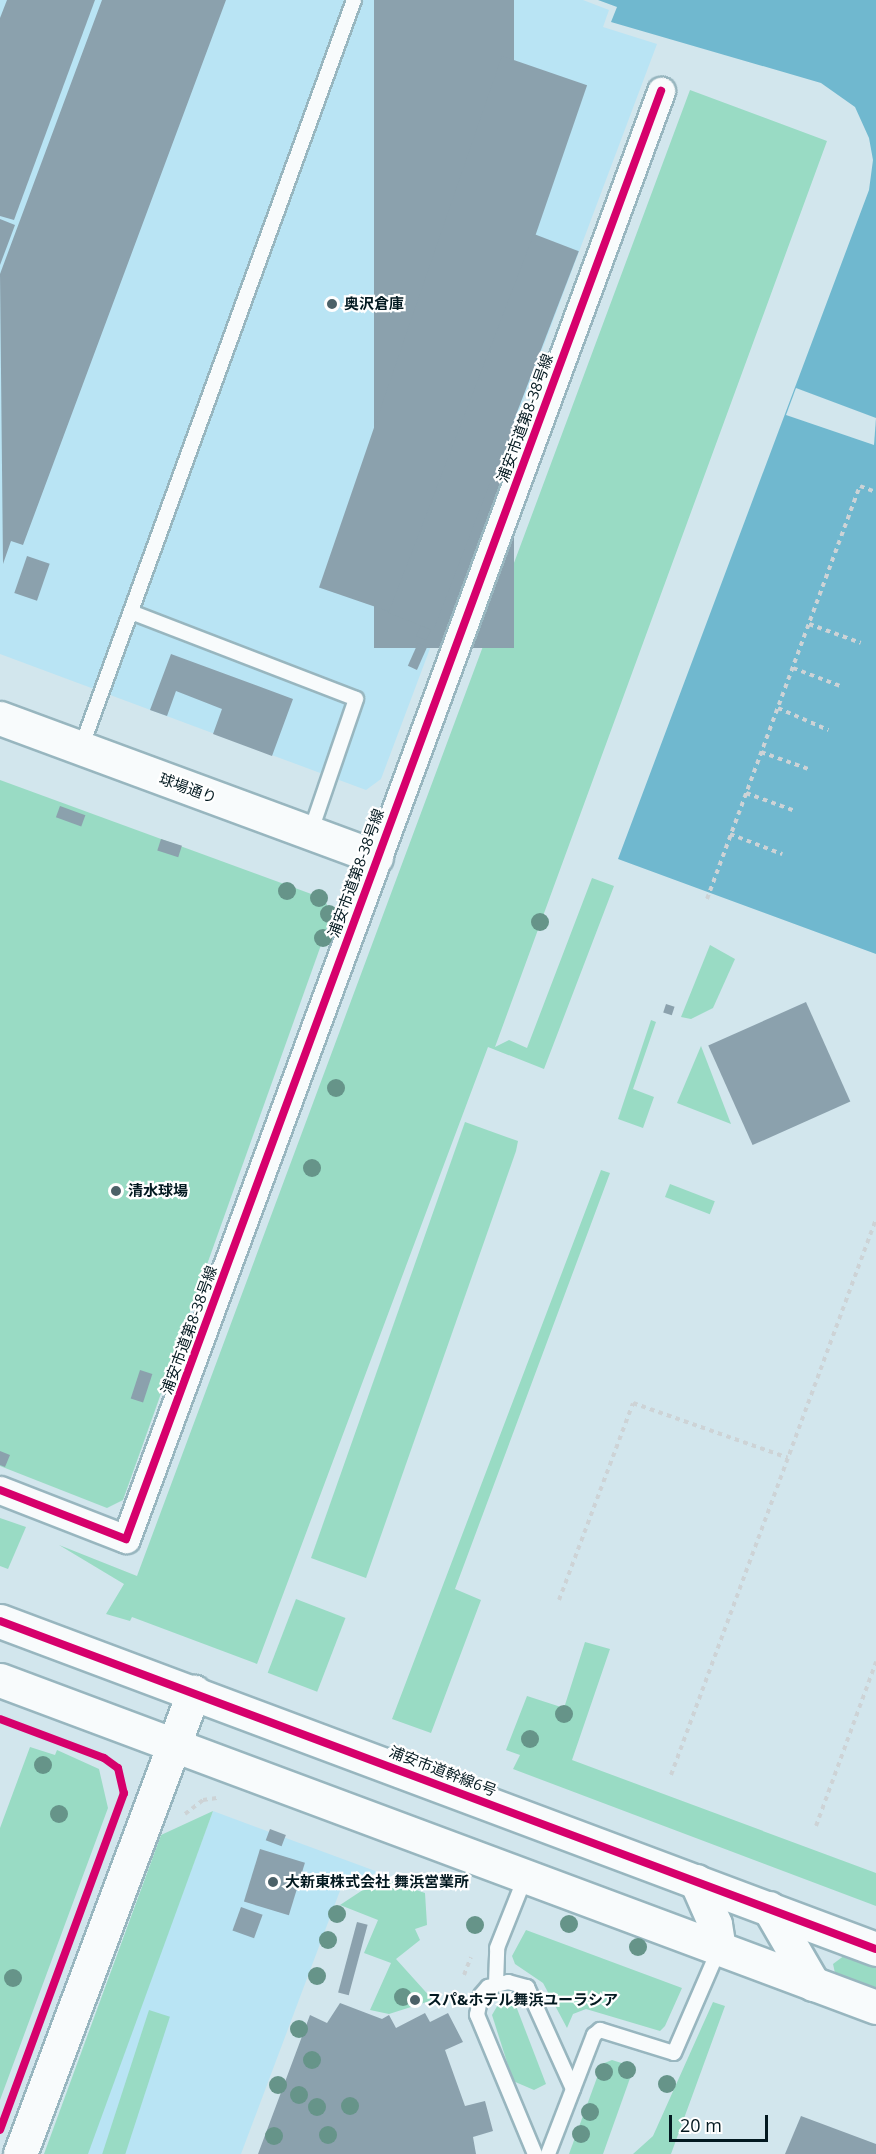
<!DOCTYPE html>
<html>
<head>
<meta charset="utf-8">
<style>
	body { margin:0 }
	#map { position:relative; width:876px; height:2154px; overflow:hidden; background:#d2e6ed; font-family:"Open Sans","Noto Sans JP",sans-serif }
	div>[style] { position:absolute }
	.built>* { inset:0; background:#b9e4f4 }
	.green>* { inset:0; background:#99dbc4; transform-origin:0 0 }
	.water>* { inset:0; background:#70b8cf }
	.pier>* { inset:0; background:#d2e6ed }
	.building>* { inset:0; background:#8ba1ad; transform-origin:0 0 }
	.path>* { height:4px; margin-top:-2px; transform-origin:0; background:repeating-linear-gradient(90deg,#cdd3d6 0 4.5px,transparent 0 9px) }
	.roads { filter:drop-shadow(2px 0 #98b6bf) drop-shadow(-2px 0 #98b6bf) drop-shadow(0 2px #98b6bf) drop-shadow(0 -2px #98b6bf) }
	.lane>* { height:14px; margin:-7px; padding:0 7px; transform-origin:7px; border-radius:7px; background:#f8fbfc }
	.street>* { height:27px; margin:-13.5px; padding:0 13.5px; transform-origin:13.5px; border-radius:13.5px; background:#f8fbfc }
	.secondary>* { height:33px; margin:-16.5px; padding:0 16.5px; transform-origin:16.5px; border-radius:16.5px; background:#f8fbfc }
	.cycleway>* { height:8px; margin:-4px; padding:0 4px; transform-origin:4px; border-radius:4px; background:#d6006c }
	.trees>* { width:18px; height:18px; margin:-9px; border-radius:50%; background:#669489 }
	.dots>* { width:16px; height:16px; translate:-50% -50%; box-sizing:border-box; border:3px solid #fff; border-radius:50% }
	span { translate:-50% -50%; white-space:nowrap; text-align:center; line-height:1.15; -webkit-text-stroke:4.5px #fff; paint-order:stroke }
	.poi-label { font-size:15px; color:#031920; font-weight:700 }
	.left { translate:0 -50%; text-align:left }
	.street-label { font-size:15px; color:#031920 }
	.scale { position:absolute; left:669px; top:2115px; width:99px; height:27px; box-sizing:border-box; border:3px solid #031920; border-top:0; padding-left:8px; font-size:18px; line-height:21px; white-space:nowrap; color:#031920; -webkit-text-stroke:4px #fff; paint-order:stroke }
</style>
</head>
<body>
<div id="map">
	<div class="built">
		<div style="clip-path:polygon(0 0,583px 0,609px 10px,603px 27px,657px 44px,381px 779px,366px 790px,0 654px)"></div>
		<div style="clip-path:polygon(213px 1811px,378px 1872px,341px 1888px,241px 2154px,86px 2154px)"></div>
	</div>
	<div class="green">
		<div style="clip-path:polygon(690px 90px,827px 141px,495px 1047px,509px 1040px,527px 1048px,592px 878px,614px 886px,544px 1069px,488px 1047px,257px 1664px,132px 1617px,130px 1621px,106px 1614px,124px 1584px,59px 1545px,137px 1576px)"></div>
		<div style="clip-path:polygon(0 780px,325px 899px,331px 917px,123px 1500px,107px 1508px,0 1466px)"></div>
		<div style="clip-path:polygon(710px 945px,735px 959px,713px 1008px,691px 1019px,681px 1017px)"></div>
		<div style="clip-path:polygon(651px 1020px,656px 1022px,633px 1089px,654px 1097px,643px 1128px,618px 1119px)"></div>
		<div style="clip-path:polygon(701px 1046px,731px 1124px,677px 1103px)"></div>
		<div style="clip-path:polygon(465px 1122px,518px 1141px,516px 1151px,366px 1578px,311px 1558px)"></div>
		<div style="clip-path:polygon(601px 1170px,610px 1173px,455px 1589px,481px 1600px,431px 1733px,392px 1719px)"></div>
		<div style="left:670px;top:1184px;width:48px;height:14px;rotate:21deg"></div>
		<div style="clip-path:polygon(0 1518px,26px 1527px,8px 1569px,0 1566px)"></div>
		<div style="left:296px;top:1599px;width:53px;height:79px;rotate:21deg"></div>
		<div style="clip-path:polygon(585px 1642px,610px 1649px,572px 1760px,876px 1873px,876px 1906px,513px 1769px,520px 1755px,506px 1750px,527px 1696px,564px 1708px)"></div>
		<div style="clip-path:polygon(30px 1747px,55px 1755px,57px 1750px,99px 1769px,108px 1808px,0 2100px,0 1828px)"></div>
		<div style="clip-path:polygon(213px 1811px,88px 2154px,44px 2154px,161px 1835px)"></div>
		<div style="clip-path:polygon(381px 1878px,425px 1893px,427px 1925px,415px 1929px,420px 1940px,396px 1959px,433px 2000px,389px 2014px,370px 2010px,391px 1963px,364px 1953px,378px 1920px,340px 1905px)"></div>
		<div style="clip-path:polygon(526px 1930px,682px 1988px,665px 2026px,660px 2031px,586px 2009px,573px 2014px,567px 2028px,543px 1983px,515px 1964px,512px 1956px)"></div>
		<div style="clip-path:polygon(845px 1955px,876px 1967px,876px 1988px,835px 1973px,833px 1964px)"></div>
		<div style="clip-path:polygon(508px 2002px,516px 2006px,546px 2084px,534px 2090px,513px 2081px,492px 2015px,499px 2003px)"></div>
		<div style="clip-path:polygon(713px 2002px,725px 2006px,671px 2154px,633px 2154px,653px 2136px)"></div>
		<div style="left:149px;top:2010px;width:22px;height:153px;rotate:18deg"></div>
		<div style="clip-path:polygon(612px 2060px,634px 2067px,603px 2154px,569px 2154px,602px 2064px)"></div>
	</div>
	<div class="water">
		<div style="clip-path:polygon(598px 0,876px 0,876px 954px,618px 859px,869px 190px,873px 160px,869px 138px,855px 107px,821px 83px,611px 22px,617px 7px)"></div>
	</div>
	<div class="pier">
		<div style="clip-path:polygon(796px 388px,876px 418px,874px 445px,786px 415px)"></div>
	</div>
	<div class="building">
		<div style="clip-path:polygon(7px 0,95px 0,14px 220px,0 216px,0 18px)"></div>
		<div style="clip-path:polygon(102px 0,226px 0,23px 545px,11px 541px,3px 564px,0 274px)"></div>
		<div style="left:374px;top:0;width:140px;height:648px"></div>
		<div style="left:502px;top:56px;width:90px;height:562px;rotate:19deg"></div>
		<div style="clip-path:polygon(0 219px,15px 225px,0 265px)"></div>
		<div style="left:534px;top:234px;width:48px;height:406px;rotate:21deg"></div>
		<div style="left:27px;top:556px;width:24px;height:39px;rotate:19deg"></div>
		<div style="clip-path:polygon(421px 626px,431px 630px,426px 640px,416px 636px)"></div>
		<div style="left:418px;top:643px;width:10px;height:25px;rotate:24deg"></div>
		<div style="clip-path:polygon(171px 654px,293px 699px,272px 756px,213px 734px,222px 709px,176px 691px,167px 716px,150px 710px)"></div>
		<div style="left:60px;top:806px;width:27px;height:12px;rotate:20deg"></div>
		<div style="left:161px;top:839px;width:22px;height:12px;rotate:18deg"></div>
		<div style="left:806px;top:1002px;width:109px;height:107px;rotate:66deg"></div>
		<div style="left:666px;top:1004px;width:9px;height:9px;rotate:18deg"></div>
		<div style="left:140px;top:1370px;width:13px;height:30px;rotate:18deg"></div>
		<div style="clip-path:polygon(0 1451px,10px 1455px,5px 1467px,0 1465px)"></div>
		<div style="left:270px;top:1829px;width:17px;height:12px;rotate:21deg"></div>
		<div style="left:260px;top:1849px;width:47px;height:55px;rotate:17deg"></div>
		<div style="left:241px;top:1907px;width:23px;height:25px;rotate:20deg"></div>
		<div style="left:357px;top:1922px;width:11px;height:73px;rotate:15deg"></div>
		<div style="clip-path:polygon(340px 2003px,382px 2019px,389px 2015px,396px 2028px,425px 2013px,430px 2022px,448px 2013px,463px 2042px,445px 2050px,465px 2106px,485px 2101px,493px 2131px,473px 2137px,476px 2154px,258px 2154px,310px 2015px,327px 2023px)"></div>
		<div style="clip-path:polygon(801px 2116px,876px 2144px,876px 2154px,785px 2154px)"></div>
	</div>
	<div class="path">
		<div style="left:809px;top:624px;width:55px;rotate:20.1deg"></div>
		<div style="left:793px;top:668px;width:53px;rotate:20.8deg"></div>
		<div style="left:778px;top:708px;width:55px;rotate:23.7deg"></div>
		<div style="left:761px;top:752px;width:53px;rotate:19.8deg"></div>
		<div style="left:746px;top:793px;width:52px;rotate:20.2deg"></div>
		<div style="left:730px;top:834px;width:56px;rotate:21deg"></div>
		<div style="left:707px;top:899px;width:440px;rotate:-69.7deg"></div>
		<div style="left:860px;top:486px;width:17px;rotate:21deg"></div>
		<div style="left:559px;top:1600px;width:210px;rotate:-69.4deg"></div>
		<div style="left:633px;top:1403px;width:164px;rotate:19.5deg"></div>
		<div style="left:0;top:1719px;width:77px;rotate:20.6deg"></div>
		<div style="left:102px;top:1757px;width:19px;rotate:35deg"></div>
		<div style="left:118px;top:1768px;width:15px;rotate:70deg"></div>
		<div style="left:671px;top:1775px;width:593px;rotate:-69.76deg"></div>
		<div style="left:185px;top:1814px;width:23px;rotate:-38deg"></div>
		<div style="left:203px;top:1800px;width:14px;rotate:-8deg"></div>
		<div style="left:816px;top:1826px;width:175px;rotate:-69.9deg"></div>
		<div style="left:464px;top:1975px;width:19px;rotate:-69deg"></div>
		<div style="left:440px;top:2005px;width:20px;rotate:-37deg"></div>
	</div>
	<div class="roads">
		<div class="lane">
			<div style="left:131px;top:612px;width:241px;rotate:21.1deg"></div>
			<div style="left:356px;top:699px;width:142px;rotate:108.9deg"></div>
			<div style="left:81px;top:748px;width:796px;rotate:-69.95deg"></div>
			<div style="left:496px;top:1984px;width:36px;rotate:-88deg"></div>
			<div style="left:497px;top:1948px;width:79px;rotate:-68.3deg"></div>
			<div style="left:535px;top:2154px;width:151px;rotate:-112.6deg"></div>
			<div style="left:477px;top:2015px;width:20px;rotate:-79deg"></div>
			<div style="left:481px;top:1995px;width:11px;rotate:-49deg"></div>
			<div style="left:488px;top:1987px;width:21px;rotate:-14deg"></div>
			<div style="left:508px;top:1982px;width:20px;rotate:15deg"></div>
			<div style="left:527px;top:1987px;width:112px;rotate:65.7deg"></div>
			<div style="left:548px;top:2154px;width:128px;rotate:-68.9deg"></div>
			<div style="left:594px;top:2035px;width:8px;rotate:-40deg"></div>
			<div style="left:600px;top:2030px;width:77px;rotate:17.3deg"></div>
			<div style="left:674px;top:2053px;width:113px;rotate:-66.6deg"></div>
		</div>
		<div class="street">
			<div style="left:0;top:1490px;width:135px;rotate:21.3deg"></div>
			<div style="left:126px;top:1539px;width:1544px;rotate:-69.72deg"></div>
		</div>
		<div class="secondary">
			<div style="left:0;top:718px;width:401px;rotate:20.3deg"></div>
			<div style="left:0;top:1621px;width:935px;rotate:20.53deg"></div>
			<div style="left:0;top:1680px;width:935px;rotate:20.47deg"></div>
			<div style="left:696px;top:1881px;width:47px;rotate:66.2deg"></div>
			<div style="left:715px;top:1924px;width:25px;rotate:81deg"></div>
			<div style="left:769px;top:1908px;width:88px;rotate:59.9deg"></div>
			<div style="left:20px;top:2154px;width:494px;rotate:-69.4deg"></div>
		</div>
	</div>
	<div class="cycleway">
		<div style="left:0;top:1490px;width:135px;rotate:21.3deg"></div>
		<div style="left:126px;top:1539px;width:1544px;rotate:-69.72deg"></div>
		<div style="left:0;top:1621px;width:935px;rotate:20.53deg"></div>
		<div style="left:0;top:1719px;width:111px;rotate:20.6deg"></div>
		<div style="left:104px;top:1758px;width:17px;rotate:36deg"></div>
		<div style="left:118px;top:1768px;width:26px;rotate:77deg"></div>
		<div style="left:124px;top:1793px;width:359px;rotate:110.2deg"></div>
	</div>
	<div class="trees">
		<div style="left:287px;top:891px"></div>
		<div style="left:319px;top:898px"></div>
		<div style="left:329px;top:914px"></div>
		<div style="left:540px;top:922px"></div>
		<div style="left:323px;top:938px"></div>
		<div style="left:336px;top:1088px"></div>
		<div style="left:312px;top:1168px"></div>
		<div style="left:564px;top:1714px"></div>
		<div style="left:530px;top:1739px"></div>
		<div style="left:43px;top:1765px"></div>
		<div style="left:59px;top:1814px"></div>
		<div style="left:337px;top:1914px"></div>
		<div style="left:569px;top:1924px"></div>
		<div style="left:475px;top:1925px"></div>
		<div style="left:328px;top:1940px"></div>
		<div style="left:638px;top:1947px"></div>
		<div style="left:317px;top:1976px"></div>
		<div style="left:13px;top:1978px"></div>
		<div style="left:403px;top:1997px"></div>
		<div style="left:299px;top:2029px"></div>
		<div style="left:312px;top:2060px"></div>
		<div style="left:627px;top:2070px"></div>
		<div style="left:604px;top:2072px"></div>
		<div style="left:667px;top:2084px"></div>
		<div style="left:278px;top:2085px"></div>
		<div style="left:299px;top:2095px"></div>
		<div style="left:350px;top:2106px"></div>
		<div style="left:317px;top:2107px"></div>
		<div style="left:590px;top:2112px"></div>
		<div style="left:581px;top:2134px"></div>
		<div style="left:328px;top:2135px"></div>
		<div style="left:274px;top:2136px"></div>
	</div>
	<div class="dots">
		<div style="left:332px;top:304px;background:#4b6168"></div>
		<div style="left:116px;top:1191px;background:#4b6168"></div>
		<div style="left:273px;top:1882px;background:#4b6168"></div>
		<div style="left:415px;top:2000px;background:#4b6168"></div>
	</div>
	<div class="poi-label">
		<span class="left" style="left:344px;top:304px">奥沢倉庫</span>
		<span class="left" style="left:128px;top:1191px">清水球場</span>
		<span class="left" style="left:285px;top:1882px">大新東株式会社 舞浜営業所</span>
		<span class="left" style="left:427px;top:2000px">スパ&amp;ホテル舞浜ユーラシア</span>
	</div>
	<div class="street-label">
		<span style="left:525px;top:418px;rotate:-70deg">浦安市道第8-38号線</span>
		<span style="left:188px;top:788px;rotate:20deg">球場通り</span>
		<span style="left:356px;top:873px;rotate:-70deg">浦安市道第8-38号線</span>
		<span style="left:189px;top:1330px;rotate:-70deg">浦安市道第8-38号線</span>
		<span style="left:443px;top:1771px;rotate:21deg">浦安市道幹線6号</span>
	</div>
	<div class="scale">20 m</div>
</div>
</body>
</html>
